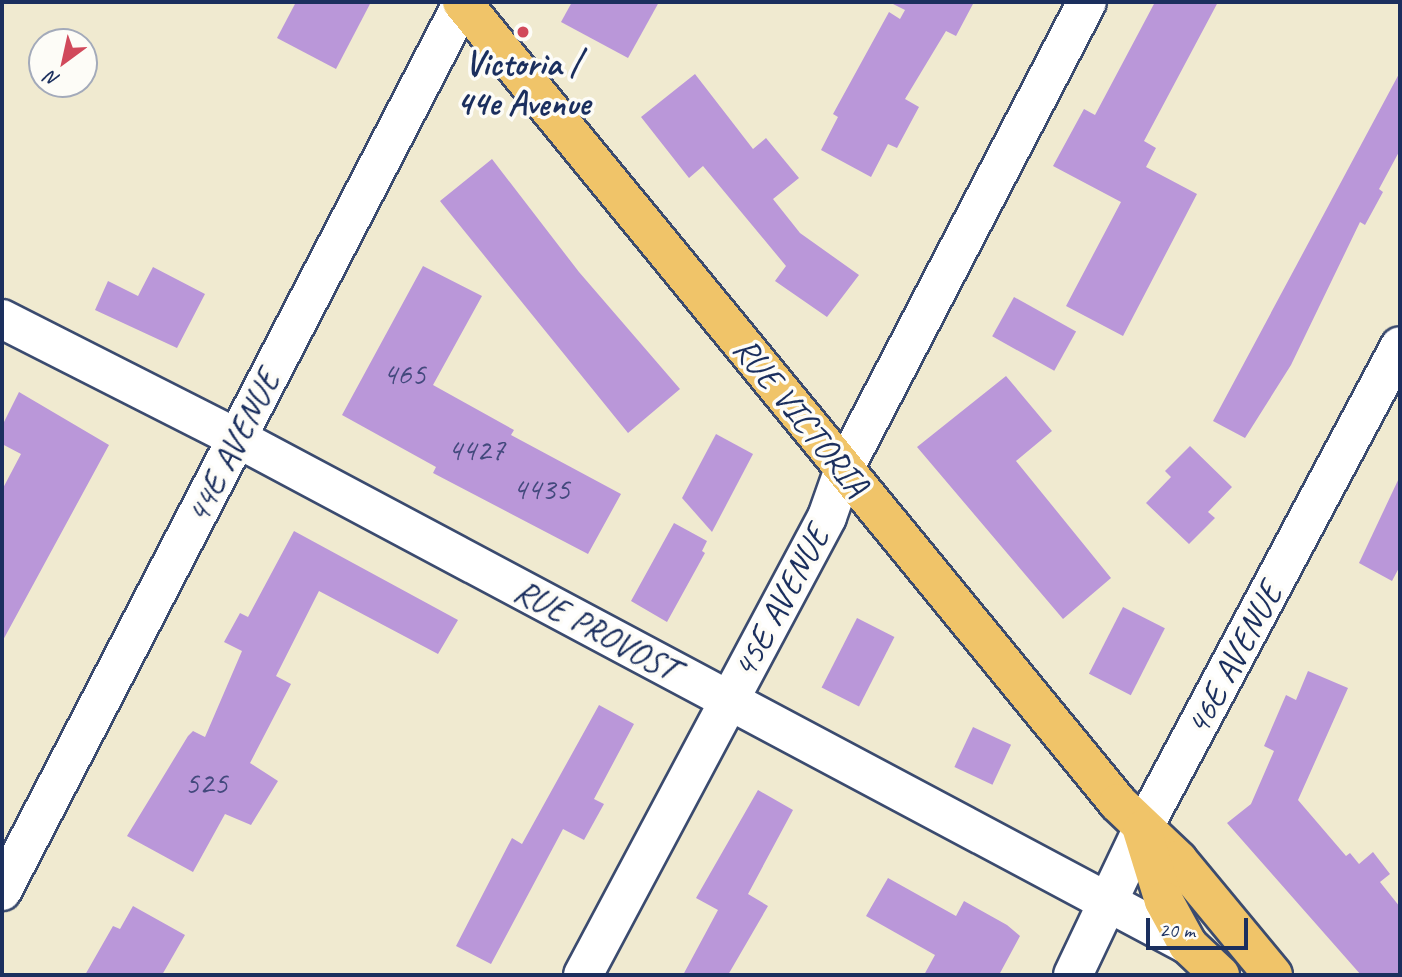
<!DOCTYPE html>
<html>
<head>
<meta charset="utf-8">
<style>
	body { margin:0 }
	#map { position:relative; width:1402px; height:977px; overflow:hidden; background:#f0ead0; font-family:Caveat,sans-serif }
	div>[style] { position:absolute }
	.building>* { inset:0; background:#ba97d9; transform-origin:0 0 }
	.roads { filter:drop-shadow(2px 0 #3b4b6f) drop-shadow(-2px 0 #3b4b6f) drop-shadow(0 2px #3b4b6f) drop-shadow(0 -2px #3b4b6f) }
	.minor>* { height:38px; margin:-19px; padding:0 19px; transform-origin:19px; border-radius:19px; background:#fff }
	.major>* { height:38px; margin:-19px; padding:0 19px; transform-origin:19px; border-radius:19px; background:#f0c469 }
	.dots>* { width:19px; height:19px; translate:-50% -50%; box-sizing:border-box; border:4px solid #fdfcf7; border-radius:50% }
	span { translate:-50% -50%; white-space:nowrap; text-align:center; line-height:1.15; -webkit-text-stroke:7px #fdfcf7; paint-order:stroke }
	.number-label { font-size:32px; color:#43497d }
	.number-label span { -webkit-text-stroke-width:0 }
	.poi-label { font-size:35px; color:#1b2f5e; font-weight:700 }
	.street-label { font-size:35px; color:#1b2f5e }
	.frame { position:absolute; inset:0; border:4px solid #1b2f5e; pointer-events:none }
	.north { position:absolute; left:28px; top:28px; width:70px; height:70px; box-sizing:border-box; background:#fdfcf7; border:2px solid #a3aaba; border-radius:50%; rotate:213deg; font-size:19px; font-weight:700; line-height:28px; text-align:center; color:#1b2f5e }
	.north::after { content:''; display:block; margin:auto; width:24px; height:32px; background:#d1495b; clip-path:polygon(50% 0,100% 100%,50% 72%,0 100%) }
	.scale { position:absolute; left:1146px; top:918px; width:102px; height:32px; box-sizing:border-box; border:4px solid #1b2f5e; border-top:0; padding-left:9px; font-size:21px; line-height:24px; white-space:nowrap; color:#1b2f5e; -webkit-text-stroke:5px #fdfcf7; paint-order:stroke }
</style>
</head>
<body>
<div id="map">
	<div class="building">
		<div style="clip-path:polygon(296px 2px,371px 2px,336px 69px,277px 38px)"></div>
		<div style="clip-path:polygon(572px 2px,659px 2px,628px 58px,561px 22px)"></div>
		<div style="clip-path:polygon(889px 2px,974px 2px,956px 36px,946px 31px,905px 99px,919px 107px,897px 148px,888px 144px,871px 177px,821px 150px,838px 117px,833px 114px,889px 12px,900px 19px,905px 10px)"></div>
		<div style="clip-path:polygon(1155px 2px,1218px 2px,1144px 141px,1156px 148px,1146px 167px,1197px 194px,1123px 336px,1066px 306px,1121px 202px,1053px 166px,1084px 109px,1095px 115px)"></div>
		<div style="clip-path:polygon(1400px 72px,1400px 150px,1379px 189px,1383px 192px,1365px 225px,1360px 222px,1291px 365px,1245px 438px,1213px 421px)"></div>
		<div style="clip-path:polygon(695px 74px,753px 149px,766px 138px,799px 178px,773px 199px,800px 233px,859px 275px,827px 317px,775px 281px,786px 266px,703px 166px,689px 178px,641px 117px)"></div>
		<div style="clip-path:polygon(492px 159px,579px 272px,680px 389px,628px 433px,440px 201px)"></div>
		<div style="clip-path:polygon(423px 266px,482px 296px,433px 385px,514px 430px,511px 435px,621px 494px,588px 554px,433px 473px,436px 467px,342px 415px)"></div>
		<div style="clip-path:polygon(153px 267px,205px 294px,177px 348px,95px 310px,108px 281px,138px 296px)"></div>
		<div style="left:1014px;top:297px;width:71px;height:45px;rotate:29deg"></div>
		<div style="clip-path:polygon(1006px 376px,1052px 431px,1016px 461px,1111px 578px,1063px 619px,917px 447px)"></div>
		<div style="clip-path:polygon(19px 392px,109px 445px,2px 642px,2px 490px,21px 454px,2px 444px,2px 426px)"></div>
		<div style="clip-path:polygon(716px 434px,753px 454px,712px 532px,682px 498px)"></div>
		<div style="clip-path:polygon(1190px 446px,1232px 487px,1208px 512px,1215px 518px,1189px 544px,1146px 503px,1171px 477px,1165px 471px)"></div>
		<div style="clip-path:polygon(1400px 476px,1400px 566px,1392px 581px,1359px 563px)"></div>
		<div style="clip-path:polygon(674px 523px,707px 541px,702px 551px,705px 553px,667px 622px,631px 601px)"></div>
		<div style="clip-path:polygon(294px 531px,458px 620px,438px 654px,319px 591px,276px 676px,291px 684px,250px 763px,278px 781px,251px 825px,225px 814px,193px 872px,127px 836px,188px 736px,193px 731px,205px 737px,242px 651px,224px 642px,240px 613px,248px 617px)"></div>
		<div style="left:1123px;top:607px;width:47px;height:75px;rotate:27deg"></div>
		<div style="left:857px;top:618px;width:42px;height:78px;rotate:27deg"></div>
		<div style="clip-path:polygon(1308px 671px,1348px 688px,1298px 800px,1346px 856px,1350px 853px,1359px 864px,1373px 852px,1390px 874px,1380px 882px,1400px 907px,1400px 975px,1361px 975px,1227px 823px,1251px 804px,1274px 751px,1264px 746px,1286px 695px,1296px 700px)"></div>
		<div style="clip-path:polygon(599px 705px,634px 724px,594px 799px,604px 804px,584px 840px,563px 829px,491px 964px,456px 946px,512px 838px,522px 844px)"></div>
		<div style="left:973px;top:727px;width:42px;height:44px;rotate:25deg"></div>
		<div style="clip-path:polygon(758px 790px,793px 810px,748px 894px,768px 906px,728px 975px,683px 975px,718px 910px,696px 898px)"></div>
		<div style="clip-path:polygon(888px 878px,956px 916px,964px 901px,1007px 925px,1020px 936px,999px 975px,924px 975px,935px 955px,866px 916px)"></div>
		<div style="clip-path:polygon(133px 906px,185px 935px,162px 975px,85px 975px,113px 926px,120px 929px)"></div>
	</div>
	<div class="roads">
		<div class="minor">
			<div style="left:2px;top:319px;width:263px;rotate:26.9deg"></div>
			<div style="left:237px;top:438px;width:1078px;rotate:28.06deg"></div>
			<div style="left:2px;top:891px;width:1001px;rotate:-62.59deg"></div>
			<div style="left:583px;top:975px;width:519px;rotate:-61.95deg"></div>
			<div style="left:827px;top:517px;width:51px;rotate:-70.5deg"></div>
			<div style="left:844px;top:469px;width:526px;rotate:-62.51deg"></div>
			<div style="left:1073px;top:975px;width:161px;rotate:-64.6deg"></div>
			<div style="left:1142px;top:830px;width:548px;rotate:-61.94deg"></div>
		</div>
		<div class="major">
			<div style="left:462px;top:2px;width:1035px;rotate:50.68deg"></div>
			<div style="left:1118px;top:803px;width:83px;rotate:43.5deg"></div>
			<div style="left:1178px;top:860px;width:149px;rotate:50.4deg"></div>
			<div style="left:1142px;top:830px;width:74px;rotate:72.8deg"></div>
			<div style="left:1164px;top:901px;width:50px;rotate:61.4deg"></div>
			<div style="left:1188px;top:945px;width:44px;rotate:43.2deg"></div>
		</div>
	</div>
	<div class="dots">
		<div style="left:523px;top:32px;background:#d1495b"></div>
	</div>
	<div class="number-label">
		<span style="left:404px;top:374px">465</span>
		<span style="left:476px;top:450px">4427</span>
		<span style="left:541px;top:489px">4435</span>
		<span style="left:206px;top:783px">525</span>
	</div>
	<div class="poi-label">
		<span style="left:523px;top:84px">Victoria /<br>44e Avenue</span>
	</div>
	<div class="street-label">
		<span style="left:801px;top:417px;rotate:51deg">RUE VICTORIA</span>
		<span style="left:233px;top:447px;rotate:-63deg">44E AVENUE</span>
		<span style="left:781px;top:602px;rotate:-62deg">45E AVENUE</span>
		<span style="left:596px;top:630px;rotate:28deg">RUE PROVOST</span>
		<span style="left:1234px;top:659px;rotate:-62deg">46E AVENUE</span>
	</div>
	<div class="frame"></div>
	<div class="north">N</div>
	<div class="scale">20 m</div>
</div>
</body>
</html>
